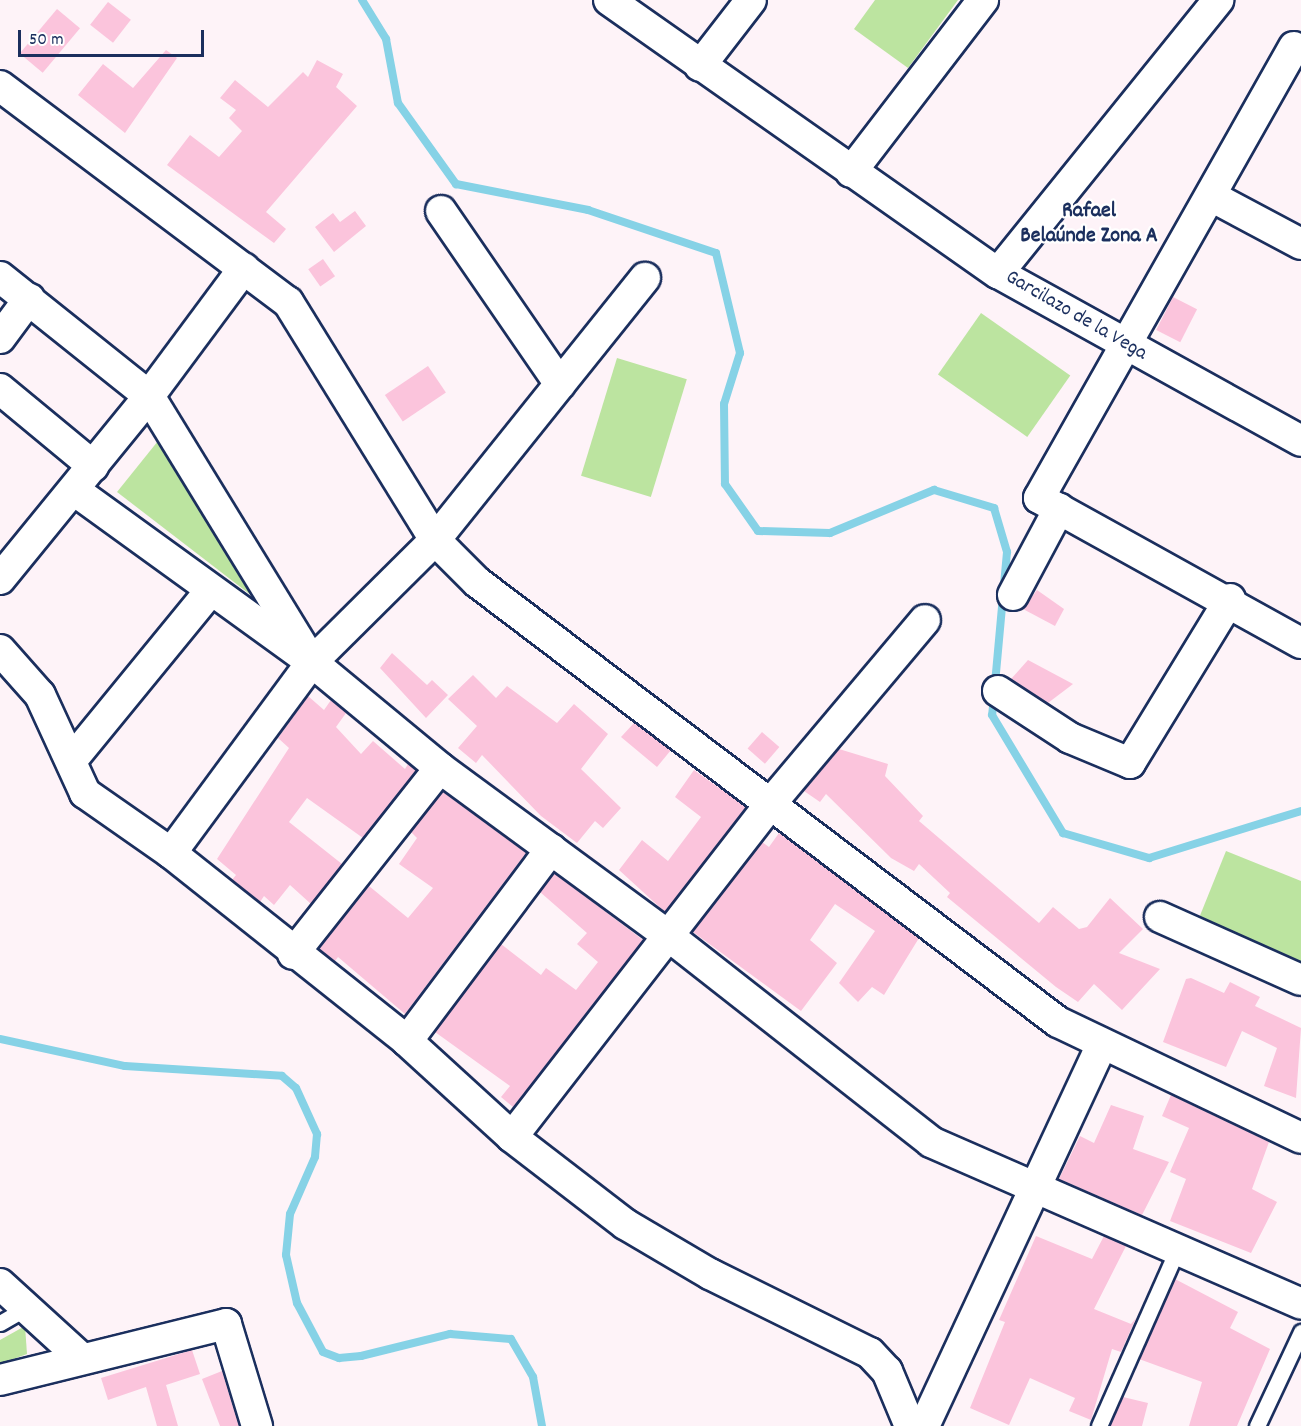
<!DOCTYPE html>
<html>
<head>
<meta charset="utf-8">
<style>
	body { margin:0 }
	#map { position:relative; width:1301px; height:1426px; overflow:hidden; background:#fef3f8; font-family:Dekko,sans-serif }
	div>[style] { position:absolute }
	.green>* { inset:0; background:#bce4a0; transform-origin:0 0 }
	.stream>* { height:8px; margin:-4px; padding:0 4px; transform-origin:4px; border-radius:4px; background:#86d2e6 }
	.building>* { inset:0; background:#fbc4dc; transform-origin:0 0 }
	.roads { filter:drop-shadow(2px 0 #1b2f5e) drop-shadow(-2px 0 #1b2f5e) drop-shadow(0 2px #1b2f5e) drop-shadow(0 -2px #1b2f5e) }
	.lane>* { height:15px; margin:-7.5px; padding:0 7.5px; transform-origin:7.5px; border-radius:7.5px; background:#fff }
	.street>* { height:30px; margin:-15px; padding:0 15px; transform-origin:15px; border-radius:15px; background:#fff }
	span { translate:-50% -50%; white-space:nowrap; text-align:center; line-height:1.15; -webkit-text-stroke:4.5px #fff; paint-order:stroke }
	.street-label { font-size:21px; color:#1b2f5e }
	.neighbourhood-label { font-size:22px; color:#1b2f5e; font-weight:700 }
	.scale { position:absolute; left:18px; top:30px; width:186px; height:27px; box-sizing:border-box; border:3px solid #1b2f5e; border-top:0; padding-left:8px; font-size:18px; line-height:21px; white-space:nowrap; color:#1b2f5e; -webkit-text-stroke:4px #fff; paint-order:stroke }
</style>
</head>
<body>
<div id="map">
	<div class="green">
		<div style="clip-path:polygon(875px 0,958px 0,908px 68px,854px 29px)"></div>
		<div style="left:981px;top:313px;width:109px;height:75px;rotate:35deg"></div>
		<div style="left:617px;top:358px;width:73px;height:123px;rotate:17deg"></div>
		<div style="clip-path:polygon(162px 436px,273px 612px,117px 492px)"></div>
		<div style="clip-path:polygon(1226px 851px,1301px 881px,1301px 966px,1197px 923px)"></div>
		<div style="clip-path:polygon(25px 1326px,27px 1354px,0 1364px,0 1340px)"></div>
	</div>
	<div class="stream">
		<div style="left:362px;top:0;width:46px;rotate:58.4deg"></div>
		<div style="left:386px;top:39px;width:65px;rotate:79.4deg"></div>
		<div style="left:398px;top:103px;width:100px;rotate:54.4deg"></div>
		<div style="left:456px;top:184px;width:135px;rotate:11.1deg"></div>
		<div style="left:588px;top:210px;width:135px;rotate:18.6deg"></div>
		<div style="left:716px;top:253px;width:103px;rotate:76.5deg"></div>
		<div style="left:740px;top:353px;width:53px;rotate:107.4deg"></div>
		<div style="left:724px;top:404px;width:80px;rotate:89.3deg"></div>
		<div style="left:725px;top:484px;width:57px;rotate:54.9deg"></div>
		<div style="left:758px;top:531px;width:72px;rotate:1.6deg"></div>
		<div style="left:830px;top:533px;width:113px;rotate:-22.5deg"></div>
		<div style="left:934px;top:490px;width:63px;rotate:16.7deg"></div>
		<div style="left:994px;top:508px;width:46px;rotate:73.5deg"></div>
		<div style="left:1007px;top:552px;width:134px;rotate:95.2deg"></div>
		<div style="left:994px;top:697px;width:18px;rotate:96deg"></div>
		<div style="left:992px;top:715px;width:138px;rotate:59deg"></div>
		<div style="left:1063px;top:833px;width:90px;rotate:16.2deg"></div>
		<div style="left:1149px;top:858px;width:159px;rotate:-17.2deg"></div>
		<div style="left:0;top:1039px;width:128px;rotate:12.2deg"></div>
		<div style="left:125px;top:1066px;width:157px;rotate:3.6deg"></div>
		<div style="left:282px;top:1076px;width:18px;rotate:41deg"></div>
		<div style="left:296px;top:1088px;width:51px;rotate:65.5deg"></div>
		<div style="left:317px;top:1134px;width:23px;rotate:95deg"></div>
		<div style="left:315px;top:1157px;width:62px;rotate:113.7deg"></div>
		<div style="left:290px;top:1214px;width:41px;rotate:95.6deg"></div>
		<div style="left:286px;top:1255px;width:49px;rotate:77.1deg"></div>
		<div style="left:297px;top:1303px;width:55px;rotate:62deg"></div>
		<div style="left:323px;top:1352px;width:17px;rotate:21deg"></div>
		<div style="left:339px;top:1358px;width:22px;rotate:-5deg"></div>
		<div style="left:361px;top:1356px;width:92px;rotate:-13.9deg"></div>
		<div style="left:450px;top:1334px;width:61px;rotate:4.7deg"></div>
		<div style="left:511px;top:1339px;width:44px;rotate:59.9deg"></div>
		<div style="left:533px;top:1377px;width:50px;rotate:79.6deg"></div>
	</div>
	<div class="building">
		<div style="left:108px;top:2px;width:29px;height:29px;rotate:38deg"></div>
		<div style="left:57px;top:9px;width:30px;height:58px;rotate:40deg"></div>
		<div style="clip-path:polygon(166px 50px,177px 58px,125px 133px,78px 95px,103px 64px,133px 88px)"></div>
		<div style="clip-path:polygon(317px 60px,343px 74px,336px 87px,357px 106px,266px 212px,286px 229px,274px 243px,167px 165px,190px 135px,219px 157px,242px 131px,229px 118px,236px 110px,220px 98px,235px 80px,268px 107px,303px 72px,308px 77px)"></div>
		<div style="clip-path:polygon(355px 211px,366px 226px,334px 252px,315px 227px,333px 213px,340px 222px)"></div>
		<div style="left:323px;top:259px;width:21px;height:18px;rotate:55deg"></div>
		<div style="left:1173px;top:297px;width:27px;height:37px;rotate:27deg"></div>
		<div style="left:428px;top:366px;width:32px;height:52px;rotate:56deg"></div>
		<div style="clip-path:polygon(1037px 590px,1064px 609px,1055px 626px,1023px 609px)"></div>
		<div style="clip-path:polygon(392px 653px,427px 685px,432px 680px,448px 695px,426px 718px,380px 668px)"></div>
		<div style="clip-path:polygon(1028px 660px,1073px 684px,1048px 703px,1011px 679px)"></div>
		<div style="clip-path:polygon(473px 675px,496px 698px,507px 686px,557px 723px,574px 704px,608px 734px,581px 769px,621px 808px,603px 828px,595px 821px,577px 843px,541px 816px,482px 755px,476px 763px,458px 748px,477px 726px,448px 699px)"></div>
		<div style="clip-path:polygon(308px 696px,324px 710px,331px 700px,346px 713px,336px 727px,361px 754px,373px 741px,405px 769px,408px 764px,416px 771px,363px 838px,307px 798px,289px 822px,342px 864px,311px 904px,290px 885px,274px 905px,264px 896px,260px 902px,232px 880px,236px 875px,217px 859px,289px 748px,278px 738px)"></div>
		<div style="clip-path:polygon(634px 723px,671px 750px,657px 767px,621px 737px)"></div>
		<div style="left:762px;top:732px;width:23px;height:22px;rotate:41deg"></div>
		<div style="clip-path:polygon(839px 749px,888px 764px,885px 776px,923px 816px,919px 821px,1039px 923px,1053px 907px,1079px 929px,1087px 927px,1110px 898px,1143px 929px,1119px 953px,1160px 969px,1122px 1010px,1094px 984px,1078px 1002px,1056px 987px,947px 897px,950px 893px,919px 864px,914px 871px,891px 858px,826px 794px,820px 802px,804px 791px)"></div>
		<div style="clip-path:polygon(694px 770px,746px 807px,665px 912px,619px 870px,642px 840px,668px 861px,701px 817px,675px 797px)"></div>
		<div style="clip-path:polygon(443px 792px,526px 853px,405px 1014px,338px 957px,335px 961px,319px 949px,369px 886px,408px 918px,433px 888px,399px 864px,417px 838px,411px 832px)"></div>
		<div style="clip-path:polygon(779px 833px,919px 938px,884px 995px,872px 987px,858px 1002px,839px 983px,875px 931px,835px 904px,810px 940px,837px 963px,801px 1011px,693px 932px,762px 842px,769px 847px)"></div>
		<div style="clip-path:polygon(554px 873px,643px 940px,513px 1107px,501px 1097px,510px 1086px,435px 1032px,501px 944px,541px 975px,546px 968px,576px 990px,598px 962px,577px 944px,587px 933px,540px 892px)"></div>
		<div style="clip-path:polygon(1191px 978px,1224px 993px,1230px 982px,1260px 997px,1255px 1006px,1301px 1028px,1296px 1098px,1264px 1086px,1277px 1048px,1242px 1031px,1226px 1067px,1163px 1042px,1186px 979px)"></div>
		<div style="clip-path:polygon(1171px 1095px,1269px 1142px,1252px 1189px,1277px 1202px,1251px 1253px,1170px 1221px,1186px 1179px,1170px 1172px,1189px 1128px,1162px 1116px)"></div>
		<div style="clip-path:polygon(1111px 1105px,1144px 1116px,1133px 1149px,1169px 1162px,1142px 1215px,1059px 1179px,1080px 1136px,1094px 1143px)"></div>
		<div style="clip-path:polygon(1036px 1236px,1092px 1259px,1104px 1236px,1126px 1246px,1094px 1309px,1131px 1324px,1136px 1318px,1121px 1352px,1112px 1349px,1091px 1420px,1069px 1411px,1075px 1398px,1030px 1378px,1009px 1425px,970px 1408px,1005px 1322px,999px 1320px)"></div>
		<div style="clip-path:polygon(1175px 1279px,1238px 1312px,1230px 1328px,1270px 1349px,1237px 1426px,1189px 1426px,1202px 1382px,1139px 1359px)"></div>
		<div style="clip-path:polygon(192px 1350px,200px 1374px,166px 1385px,178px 1426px,157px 1426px,146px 1387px,108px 1400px,101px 1378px)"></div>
		<div style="clip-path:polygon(222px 1371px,239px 1426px,220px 1426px,202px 1379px)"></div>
		<div style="clip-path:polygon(1123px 1397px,1148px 1403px,1142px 1426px,1110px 1426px)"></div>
	</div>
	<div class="roads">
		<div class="lane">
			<div style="left:0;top:1323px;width:34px;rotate:-30deg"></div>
			<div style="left:1099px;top:1426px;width:193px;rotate:-66.1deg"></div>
			<div style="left:1257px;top:1426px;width:104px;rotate:-64.9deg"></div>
		</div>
		<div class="street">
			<div style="left:609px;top:0;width:475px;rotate:35.1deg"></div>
			<div style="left:998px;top:273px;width:346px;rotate:29deg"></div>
			<div style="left:1294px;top:47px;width:518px;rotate:119.48deg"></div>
			<div style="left:1039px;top:498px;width:299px;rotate:29deg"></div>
			<div style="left:700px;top:66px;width:83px;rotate:-52.3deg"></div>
			<div style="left:0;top:86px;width:360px;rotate:36.9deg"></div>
			<div style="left:288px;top:302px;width:280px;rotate:58.3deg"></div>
			<div style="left:435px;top:540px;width:59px;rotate:45deg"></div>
			<div style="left:477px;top:582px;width:729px;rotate:37.14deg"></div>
			<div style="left:1058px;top:1022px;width:269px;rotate:25.5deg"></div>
			<div style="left:851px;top:172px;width:217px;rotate:-52.5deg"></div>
			<div style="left:1211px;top:196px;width:102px;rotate:28.1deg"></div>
			<div style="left:441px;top:211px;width:210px;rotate:55.5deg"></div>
			<div style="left:998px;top:273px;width:351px;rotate:-51.1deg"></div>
			<div style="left:0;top:277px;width:191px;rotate:38.6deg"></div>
			<div style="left:149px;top:396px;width:312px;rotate:58.5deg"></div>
			<div style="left:312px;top:662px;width:166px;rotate:39.6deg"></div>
			<div style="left:440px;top:768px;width:285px;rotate:36.3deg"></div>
			<div style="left:670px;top:937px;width:332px;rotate:38.1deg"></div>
			<div style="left:931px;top:1142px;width:404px;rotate:23.6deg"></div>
			<div style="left:0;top:338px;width:49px;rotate:-53.4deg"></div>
			<div style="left:0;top:389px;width:121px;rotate:39.6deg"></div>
			<div style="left:74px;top:490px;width:281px;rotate:35.9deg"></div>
			<div style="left:0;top:579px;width:236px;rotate:-50.8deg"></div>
			<div style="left:149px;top:396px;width:159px;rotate:-53.4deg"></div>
			<div style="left:1013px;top:595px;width:98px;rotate:-61.9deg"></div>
			<div style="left:0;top:650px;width:60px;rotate:48.4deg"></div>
			<div style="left:40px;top:695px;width:108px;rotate:65.3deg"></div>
			<div style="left:85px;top:793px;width:105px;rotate:34.9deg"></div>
			<div style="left:171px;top:853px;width:302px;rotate:38.5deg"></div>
			<div style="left:407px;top:1041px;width:142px;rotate:42.4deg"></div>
			<div style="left:512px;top:1137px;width:143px;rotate:37.6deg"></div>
			<div style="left:625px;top:1224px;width:99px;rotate:30.5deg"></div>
			<div style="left:710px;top:1274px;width:178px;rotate:26.3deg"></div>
			<div style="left:870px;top:1353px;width:25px;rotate:47deg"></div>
			<div style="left:887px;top:1371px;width:60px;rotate:67.3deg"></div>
			<div style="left:998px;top:691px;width:86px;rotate:33.1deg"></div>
			<div style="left:1070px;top:738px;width:65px;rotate:22.6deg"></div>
			<div style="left:1130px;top:763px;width:192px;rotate:-58.6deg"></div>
			<div style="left:71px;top:761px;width:220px;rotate:-50.7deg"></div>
			<div style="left:171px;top:853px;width:237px;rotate:-53.6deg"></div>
			<div style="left:312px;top:662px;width:173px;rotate:-44.8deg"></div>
			<div style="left:435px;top:540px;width:336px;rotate:-51.3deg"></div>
			<div style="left:1160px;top:917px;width:154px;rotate:24.1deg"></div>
			<div style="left:293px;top:954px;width:237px;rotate:-51.7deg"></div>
			<div style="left:407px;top:1041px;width:240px;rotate:-53.1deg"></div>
			<div style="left:512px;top:1137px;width:423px;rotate:-52.2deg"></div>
			<div style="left:771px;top:803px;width:239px;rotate:-49.9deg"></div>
			<div style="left:0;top:1284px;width:110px;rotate:42.4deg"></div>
			<div style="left:0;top:1380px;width:233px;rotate:-13.9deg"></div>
			<div style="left:226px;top:1324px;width:107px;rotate:73.1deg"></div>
			<div style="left:924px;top:1426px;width:419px;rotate:-65deg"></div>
		</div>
	</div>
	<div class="street-label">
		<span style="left:1076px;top:316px;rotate:30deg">Garcilazo de la Vega</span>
	</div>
	<div class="neighbourhood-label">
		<span style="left:1089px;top:224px">Rafael<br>Belaúnde Zona A</span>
	</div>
	<div class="scale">50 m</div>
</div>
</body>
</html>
